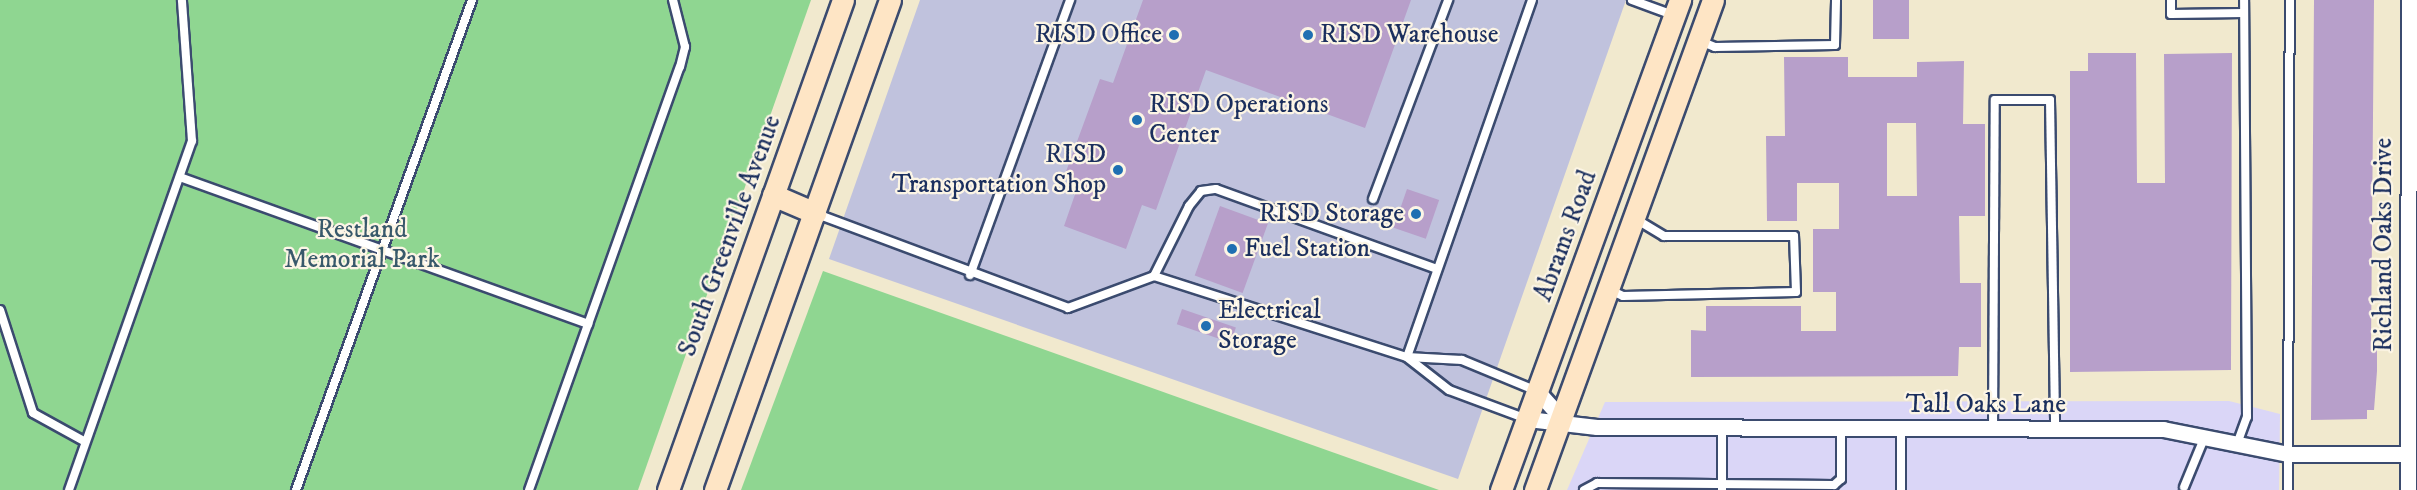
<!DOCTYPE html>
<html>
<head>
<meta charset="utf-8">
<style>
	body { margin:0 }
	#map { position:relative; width:2417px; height:490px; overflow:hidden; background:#f1e9ce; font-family:"IM FELL DW Pica",serif }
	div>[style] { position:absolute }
	.built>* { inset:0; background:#dad6f7 }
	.industrial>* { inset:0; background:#c0c2dd }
	.green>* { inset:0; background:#8fd691 }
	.building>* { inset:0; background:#b79fca; transform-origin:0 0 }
	.roads { filter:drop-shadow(2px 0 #3b4b6f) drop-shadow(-2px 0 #3b4b6f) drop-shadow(0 2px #3b4b6f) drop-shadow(0 -2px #3b4b6f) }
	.lane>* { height:8px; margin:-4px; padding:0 4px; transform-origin:4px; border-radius:4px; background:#fff }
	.street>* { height:15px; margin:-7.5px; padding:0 7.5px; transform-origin:7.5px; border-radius:7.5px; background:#fff }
	.secondary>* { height:21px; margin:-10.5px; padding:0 10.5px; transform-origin:10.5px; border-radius:10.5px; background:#fee5c5 }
	.dots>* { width:16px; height:16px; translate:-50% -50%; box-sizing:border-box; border:3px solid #fcf5e5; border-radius:50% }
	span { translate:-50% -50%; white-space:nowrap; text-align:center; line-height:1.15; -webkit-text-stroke:4.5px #fcf5e5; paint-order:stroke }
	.poi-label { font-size:26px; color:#1b2f5e }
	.right { translate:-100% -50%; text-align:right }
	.left { translate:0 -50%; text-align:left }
	.park-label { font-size:26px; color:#38596b }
	.street-label { font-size:26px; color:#1b2f5e }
</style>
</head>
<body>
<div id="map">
	<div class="built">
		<div style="clip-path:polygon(2229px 401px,2280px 414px,2279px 490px,1567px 490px,1605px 402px)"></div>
	</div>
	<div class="industrial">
		<div style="clip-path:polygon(920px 0,1626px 0,1458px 479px,829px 259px)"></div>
	</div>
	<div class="green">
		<div style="clip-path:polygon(0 0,811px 0,638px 490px,0 490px)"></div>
		<div style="clip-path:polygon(823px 271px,1439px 490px,741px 490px)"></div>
	</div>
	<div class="building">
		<div style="clip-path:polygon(1143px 0,1411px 0,1365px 128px,1206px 70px,1156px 210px,1142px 205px,1126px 249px,1064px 226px,1079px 183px,1064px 177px,1100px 79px,1113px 83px)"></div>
		<div style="left:1873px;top:0;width:36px;height:39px"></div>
		<div style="clip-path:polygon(2314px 0,2374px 0,2371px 349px,2377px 349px,2377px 371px,2374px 410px,2367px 410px,2367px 419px,2311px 420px)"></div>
		<div style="clip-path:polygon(2088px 53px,2136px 53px,2137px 183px,2165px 183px,2164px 54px,2232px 53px,2231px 370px,2070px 372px,2070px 71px,2088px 71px)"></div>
		<div style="clip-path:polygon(evenodd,1784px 57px,1848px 57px,1848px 77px,1917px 77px,1917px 62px,1964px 61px,1963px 124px,1985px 124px,1985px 216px,1959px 216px,1960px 283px,1981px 283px,1981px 347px,1959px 347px,1958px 376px,1691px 377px,1691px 330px,1706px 331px,1706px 306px,1801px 306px,1801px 331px,1836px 331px,1836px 292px,1813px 292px,1813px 229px,1839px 229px,1839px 183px,1797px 183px,1797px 221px,1767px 221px,1766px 136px,1785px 136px,1784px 57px,1887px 123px,1916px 123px,1917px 196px,1887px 196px,1887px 123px)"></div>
		<div style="left:1407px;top:189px;width:34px;height:41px;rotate:19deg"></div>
		<div style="left:1220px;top:206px;width:51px;height:74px;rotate:20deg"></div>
		<div style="left:1182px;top:309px;width:57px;height:16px;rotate:19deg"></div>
	</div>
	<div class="roads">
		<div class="lane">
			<div style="left:1632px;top:0;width:44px;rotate:20.1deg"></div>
			<div style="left:2171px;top:0;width:14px;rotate:90deg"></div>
			<div style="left:2171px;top:14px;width:73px;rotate:-0.8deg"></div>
			<div style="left:1700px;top:41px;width:16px;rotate:22deg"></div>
			<div style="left:1715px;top:47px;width:120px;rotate:-1deg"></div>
			<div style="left:1835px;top:45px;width:45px;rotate:-88.7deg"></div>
			<div style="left:180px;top:177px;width:434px;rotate:19.8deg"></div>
			<div style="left:1373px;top:199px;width:213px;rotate:-69.3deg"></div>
			<div style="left:817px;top:214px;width:268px;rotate:20.5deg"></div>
			<div style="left:1068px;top:308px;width:92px;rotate:-20.4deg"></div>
			<div style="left:1154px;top:276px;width:266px;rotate:17.8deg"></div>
			<div style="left:1407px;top:357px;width:55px;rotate:3.1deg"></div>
			<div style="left:1462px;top:360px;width:81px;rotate:22.5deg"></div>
			<div style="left:970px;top:275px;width:293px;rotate:-70deg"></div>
			<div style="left:1154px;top:276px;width:78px;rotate:-63.4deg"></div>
			<div style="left:1189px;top:206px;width:19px;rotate:-51deg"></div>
			<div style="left:1201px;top:191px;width:15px;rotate:-8deg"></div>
			<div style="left:1216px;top:189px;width:235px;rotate:19.9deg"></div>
			<div style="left:1610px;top:290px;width:14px;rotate:25deg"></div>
			<div style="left:1623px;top:296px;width:173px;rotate:-1.3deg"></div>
			<div style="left:1796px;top:292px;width:56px;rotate:-92deg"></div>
			<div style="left:1794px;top:236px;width:130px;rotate:180deg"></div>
			<div style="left:1664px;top:236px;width:33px;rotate:-149deg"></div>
			<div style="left:0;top:310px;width:108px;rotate:72.2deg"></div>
			<div style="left:33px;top:413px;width:58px;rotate:28.8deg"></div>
			<div style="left:1407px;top:357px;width:378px;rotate:-70.7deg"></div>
			<div style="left:1408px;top:358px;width:52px;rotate:38deg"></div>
			<div style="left:1449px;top:390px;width:83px;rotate:20.4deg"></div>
			<div style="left:1993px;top:429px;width:329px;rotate:-89.7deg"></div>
			<div style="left:1995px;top:100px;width:55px"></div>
			<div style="left:2050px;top:100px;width:330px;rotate:89.1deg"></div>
			<div style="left:2237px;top:444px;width:29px;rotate:-70deg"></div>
			<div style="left:2247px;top:417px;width:417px;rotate:-90.4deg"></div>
			<div style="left:2184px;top:487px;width:55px;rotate:-67.6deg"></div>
			<div style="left:69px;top:490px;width:370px;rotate:-70.6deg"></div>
			<div style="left:192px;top:141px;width:141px;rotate:-94.1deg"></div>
			<div style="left:296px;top:490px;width:521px;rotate:-70.24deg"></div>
			<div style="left:529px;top:490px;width:449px;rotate:-70.4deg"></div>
			<div style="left:680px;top:67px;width:21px;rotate:-76deg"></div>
			<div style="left:685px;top:47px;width:49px;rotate:-104.3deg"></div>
			<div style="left:1584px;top:490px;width:15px;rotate:-28deg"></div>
			<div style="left:1597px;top:483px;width:237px;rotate:0.5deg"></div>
			<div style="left:1834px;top:485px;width:9px;rotate:-41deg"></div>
			<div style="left:1841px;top:479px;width:51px;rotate:-90deg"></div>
			<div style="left:1722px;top:490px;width:62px;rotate:-90deg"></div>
			<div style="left:1901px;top:490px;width:61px;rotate:-90deg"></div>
			<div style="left:2288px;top:490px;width:490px;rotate:-89.8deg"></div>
		</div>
		<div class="street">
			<div style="left:1538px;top:392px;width:38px;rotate:48deg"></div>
			<div style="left:1528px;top:419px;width:69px;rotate:6.6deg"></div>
			<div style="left:1597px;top:427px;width:566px;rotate:0.2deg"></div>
			<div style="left:2163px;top:429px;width:127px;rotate:11.3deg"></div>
			<div style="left:2288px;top:454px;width:119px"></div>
			<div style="left:2408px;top:490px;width:490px;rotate:-89.9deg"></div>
		</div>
		<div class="secondary">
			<div style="left:773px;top:195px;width:46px;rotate:23.2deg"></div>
			<div style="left:668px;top:490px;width:520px;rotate:-70.35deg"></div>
			<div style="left:715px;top:490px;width:520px;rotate:-70.35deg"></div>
			<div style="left:1501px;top:490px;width:522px;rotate:-69.93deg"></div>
			<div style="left:1535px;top:490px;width:521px;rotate:-70.04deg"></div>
		</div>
	</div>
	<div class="dots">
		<div style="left:1174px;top:35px;background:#1f6fb2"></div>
		<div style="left:1308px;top:35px;background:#1f6fb2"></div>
		<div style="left:1137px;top:120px;background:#1f6fb2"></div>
		<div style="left:1118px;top:170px;background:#1f6fb2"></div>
		<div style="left:1416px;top:214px;background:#1f6fb2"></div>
		<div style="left:1232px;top:249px;background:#1f6fb2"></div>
		<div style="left:1206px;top:326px;background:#1f6fb2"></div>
	</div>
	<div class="poi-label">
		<span class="right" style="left:1162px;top:35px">RISD Office</span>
		<span class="left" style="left:1320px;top:35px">RISD Warehouse</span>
		<span class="left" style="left:1149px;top:120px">RISD Operations<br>Center</span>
		<span class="right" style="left:1106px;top:170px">RISD<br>Transportation Shop</span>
		<span class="right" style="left:1404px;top:214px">RISD Storage</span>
		<span class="left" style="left:1244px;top:249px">Fuel Station</span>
		<span class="left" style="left:1218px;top:326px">Electrical<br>Storage</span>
	</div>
	<div class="park-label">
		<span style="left:362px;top:245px">Restland<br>Memorial Park</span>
	</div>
	<div class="street-label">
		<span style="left:730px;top:236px;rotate:-70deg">South Greenville Avenue</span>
		<span style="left:1566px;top:236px;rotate:-70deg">Abrams Road</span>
		<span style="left:2384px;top:245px;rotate:-90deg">Richland Oaks Drive</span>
		<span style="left:1986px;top:405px">Tall Oaks Lane</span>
	</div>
</div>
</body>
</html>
